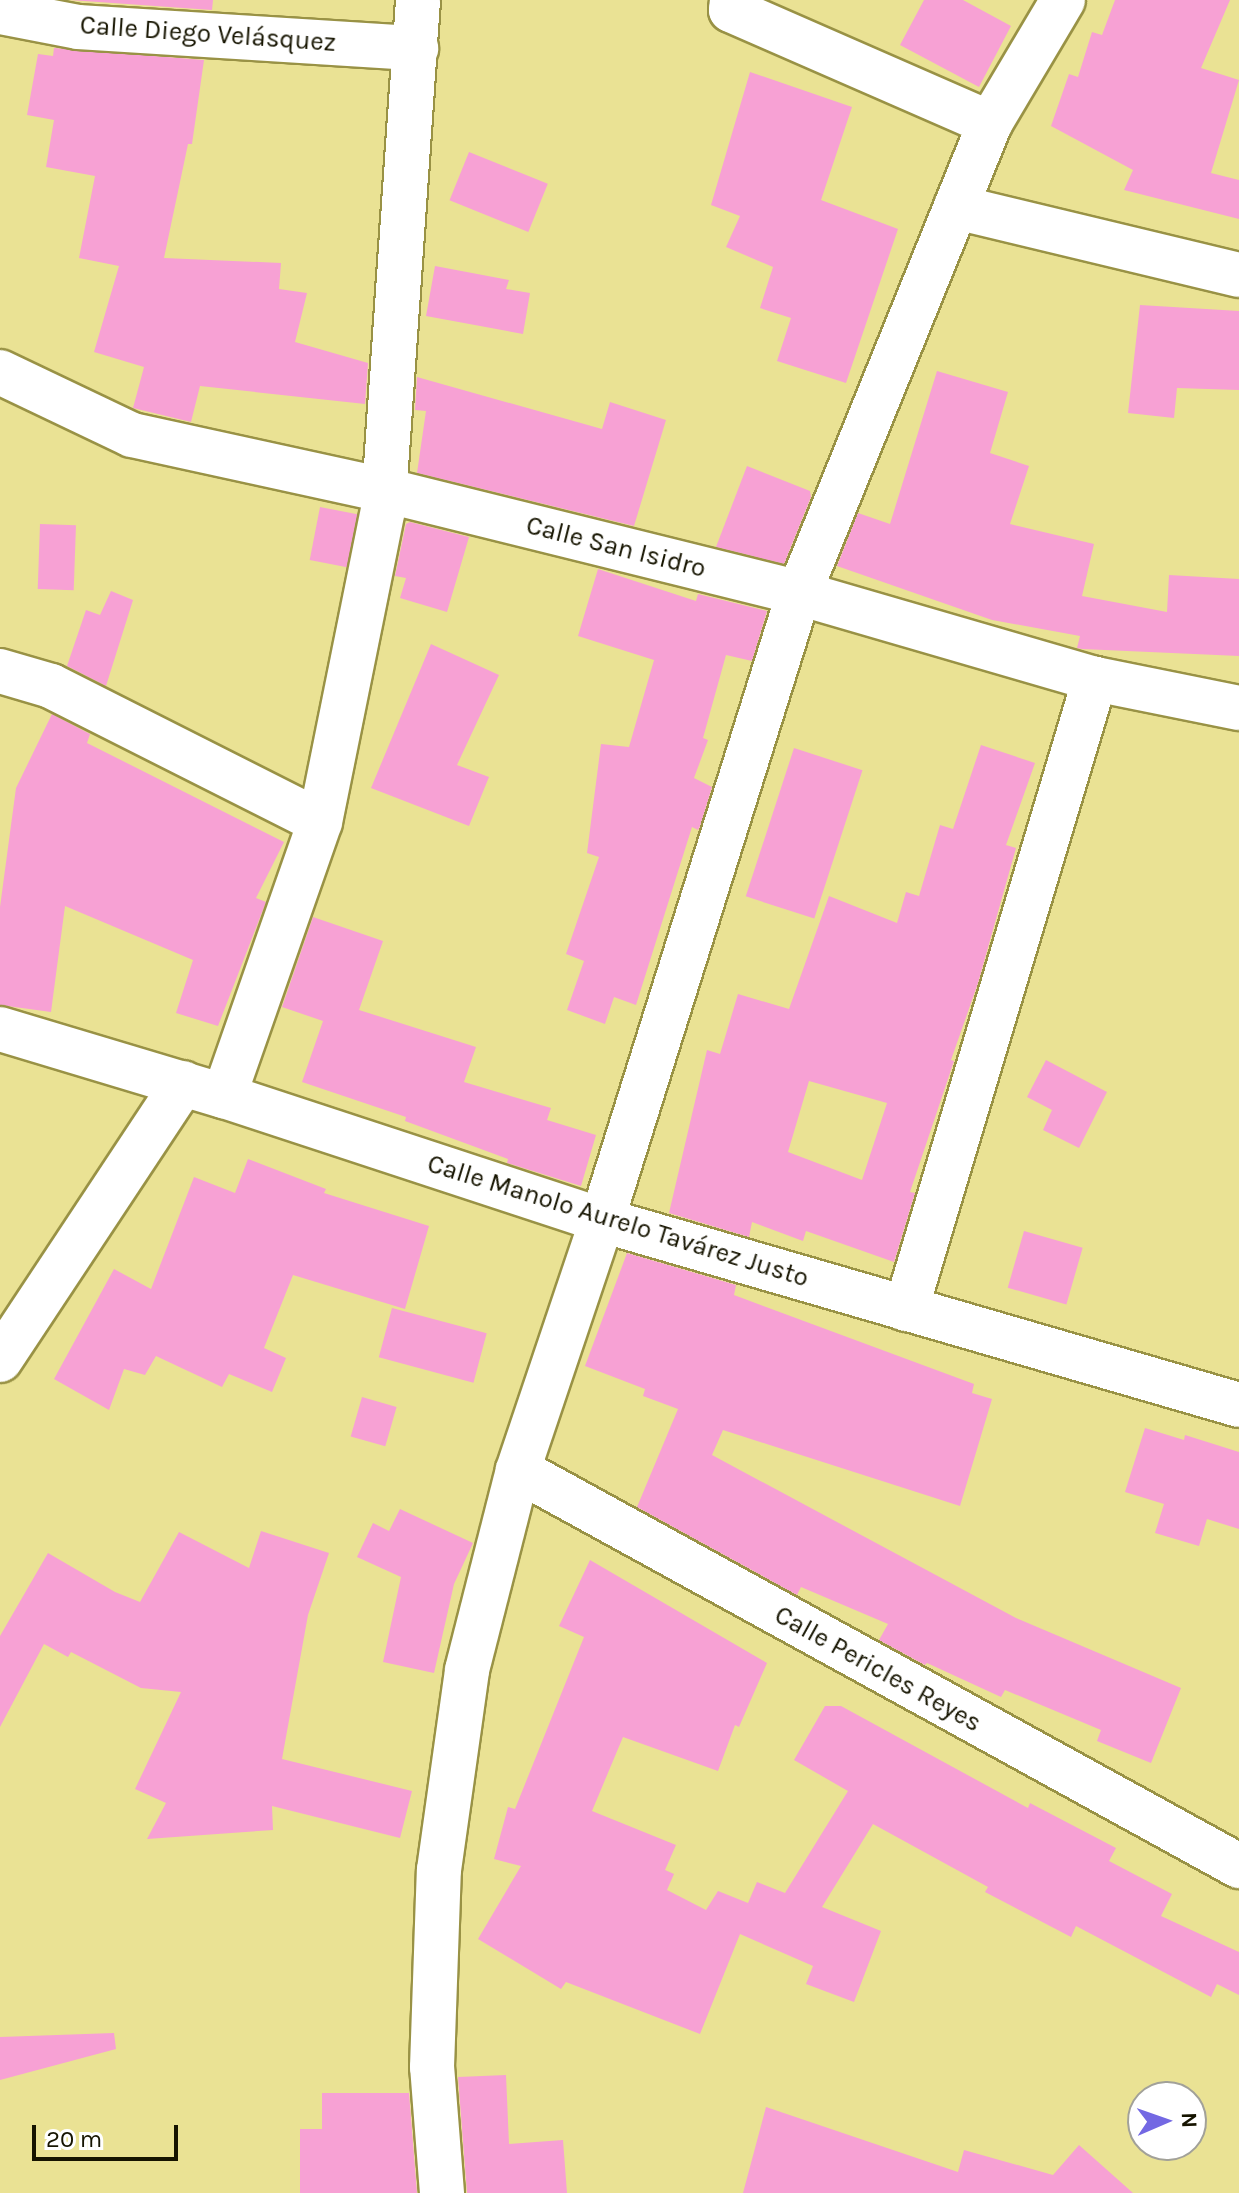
<!DOCTYPE html>
<html>
<head>
<meta charset="utf-8">
<style>
	body { margin:0 }
	#map { position:relative; width:1239px; height:2193px; overflow:hidden; background:#eae294; font-family:Karla,sans-serif }
	div>[style] { position:absolute }
	.building>* { inset:0; background:#f7a1d4; transform-origin:0 0 }
	.roads { filter:drop-shadow(2px 0 #999245) drop-shadow(-2px 0 #999245) drop-shadow(0 2px #999245) drop-shadow(0 -2px #999245) }
	.street>* { height:44px; margin:-22px; padding:0 22px; transform-origin:22px; border-radius:22px; background:#fff }
	span { translate:-50% -50%; white-space:nowrap; text-align:center; line-height:1.15; -webkit-text-stroke:6px #fff; paint-order:stroke }
	.street-label { font-size:26px; color:#161400 }
	.north { position:absolute; left:1127px; top:2081px; width:80px; height:80px; box-sizing:border-box; background:#fff; border:2px solid #a2a199; border-radius:50%; rotate:88deg; font-size:22px; font-weight:700; line-height:32px; text-align:center; color:#161400 }
	.north::after { content:''; display:block; margin:auto; width:28px; height:36px; background:#7368e3; clip-path:polygon(50% 0,100% 100%,50% 72%,0 100%) }
	.scale { position:absolute; left:32px; top:2125px; width:146px; height:36px; box-sizing:border-box; border:4px solid #161400; border-top:0; padding-left:10px; font-size:24px; line-height:28px; white-space:nowrap; color:#161400; -webkit-text-stroke:6px #fff; paint-order:stroke }
</style>
</head>
<body>
<div id="map">
	<div class="building">
		<div style="clip-path:polygon(70px 0,213px 0,212px 10px)"></div>
		<div style="clip-path:polygon(924px 0,963px 0,1011px 26px,979px 87px,900px 45px)"></div>
		<div style="clip-path:polygon(1115px 0,1230px 0,1201px 68px,1239px 80px,1211px 173px,1239px 180px,1239px 219px,1124px 190px,1133px 170px,1051px 126px,1069px 74px,1078px 77px,1092px 32px,1102px 35px)"></div>
		<div style="clip-path:polygon(54px 48px,204px 60px,192px 144px,188px 144px,164px 258px,281px 263px,279px 289px,307px 293px,295px 342px,368px 363px,365px 404px,200px 386px,191px 422px,133px 408px,144px 367px,94px 352px,119px 266px,79px 258px,95px 176px,46px 167px,54px 120px,27px 115px,38px 54px,53px 56px)"></div>
		<div style="clip-path:polygon(750px 72px,852px 107px,821px 200px,898px 229px,846px 383px,777px 361px,791px 318px,760px 308px,773px 267px,726px 247px,740px 216px,711px 205px)"></div>
		<div style="left:469px;top:152px;width:85px;height:52px;rotate:22deg"></div>
		<div style="clip-path:polygon(435px 266px,509px 280px,506px 289px,530px 293px,523px 334px,426px 316px)"></div>
		<div style="clip-path:polygon(1140px 305px,1239px 311px,1239px 390px,1177px 388px,1174px 418px,1128px 413px)"></div>
		<div style="clip-path:polygon(937px 371px,1008px 392px,990px 453px,1029px 466px,1010px 524px,1094px 544px,1082px 596px,1167px 612px,1169px 575px,1239px 579px,1239px 656px,1082px 649px,1077px 648px,1080px 636px,992px 620px,837px 566px,858px 513px,890px 524px)"></div>
		<div style="clip-path:polygon(417px 377px,602px 429px,610px 402px,666px 420px,634px 526px,417px 473px,426px 411px,415px 410px)"></div>
		<div style="clip-path:polygon(747px 466px,810px 491px,811px 497px,784px 564px,716px 547px)"></div>
		<div style="left:320px;top:507px;width:38px;height:54px;rotate:11deg"></div>
		<div style="clip-path:polygon(410px 522px,469px 537px,447px 612px,400px 598px,406px 578px,395px 576px,406px 524px)"></div>
		<div style="left:40px;top:524px;width:36px;height:65px;rotate:2deg"></div>
		<div style="clip-path:polygon(598px 569px,696px 601px,698px 594px,767px 611px,752px 661px,726px 655px,703px 738px,708px 740px,694px 778px,712px 787px,700px 826px,698px 830px,692px 827px,636px 1005px,614px 997px,605px 1024px,567px 1010px,584px 961px,566px 954px,599px 857px,587px 853px,601px 744px,629px 747px,654px 660px,578px 636px)"></div>
		<div style="clip-path:polygon(111px 591px,133px 600px,106px 686px,67px 666px,86px 610px,100px 615px)"></div>
		<div style="clip-path:polygon(431px 644px,499px 675px,457px 765px,489px 777px,469px 826px,371px 788px)"></div>
		<div style="clip-path:polygon(52px 714px,90px 734px,87px 743px,284px 842px,256px 898px,266px 902px,218px 1026px,176px 1013px,193px 960px,65px 906px,51px 1012px,0 1005px,0 907px,16px 788px)"></div>
		<div style="clip-path:polygon(evenodd,981px 745px,1035px 763px,1006px 845px,1016px 848px,978px 983px,951px 1060px,954px 1061px,910px 1192px,915px 1193px,894px 1262px,806px 1231px,803px 1241px,752px 1222px,749px 1237px,669px 1213px,707px 1050px,720px 1054px,738px 994px,789px 1009px,829px 896px,897px 923px,906px 892px,919px 896px,940px 825px,953px 829px,981px 745px,809px 1081px,887px 1103px,862px 1180px,788px 1152px,809px 1081px)"></div>
		<div style="left:794px;top:748px;width:72px;height:156px;rotate:18deg"></div>
		<div style="clip-path:polygon(313px 917px,383px 941px,359px 1010px,476px 1047px,464px 1082px,551px 1108px,547px 1120px,596px 1135px,581px 1186px,507px 1163px,508px 1159px,405px 1121px,406px 1117px,302px 1082px,323px 1021px,282px 1007px)"></div>
		<div style="clip-path:polygon(1046px 1060px,1107px 1092px,1079px 1148px,1043px 1130px,1052px 1110px,1027px 1097px)"></div>
		<div style="clip-path:polygon(248px 1159px,326px 1189px,324px 1193px,429px 1226px,405px 1309px,293px 1275px,264px 1348px,286px 1358px,272px 1392px,229px 1374px,222px 1387px,156px 1356px,145px 1375px,124px 1369px,109px 1410px,54px 1379px,114px 1269px,151px 1289px,194px 1177px,235px 1193px)"></div>
		<div style="left:1024px;top:1231px;width:61px;height:59px;rotate:16deg"></div>
		<div style="clip-path:polygon(627px 1253px,736px 1285px,734px 1295px,974px 1384px,972px 1393px,992px 1399px,960px 1506px,723px 1430px,712px 1455px,1016px 1618px,1181px 1688px,1151px 1763px,1097px 1741px,1101px 1730px,1005px 1690px,1001px 1697px,927px 1663px,925px 1665px,879px 1640px,888px 1624px,801px 1587px,797px 1595px,637px 1507px,678px 1409px,643px 1396px,645px 1389px,585px 1366px)"></div>
		<div style="left:392px;top:1308px;width:98px;height:51px;rotate:15deg"></div>
		<div style="left:362px;top:1397px;width:36px;height:41px;rotate:16deg"></div>
		<div style="clip-path:polygon(1145px 1428px,1184px 1440px,1185px 1435px,1239px 1452px,1239px 1529px,1207px 1519px,1199px 1546px,1155px 1533px,1164px 1504px,1125px 1492px)"></div>
		<div style="clip-path:polygon(400px 1509px,473px 1543px,454px 1584px,434px 1673px,383px 1662px,401px 1577px,357px 1557px,373px 1523px,389px 1531px)"></div>
		<div style="clip-path:polygon(261px 1531px,329px 1553px,308px 1615px,282px 1759px,412px 1791px,400px 1838px,272px 1806px,273px 1830px,147px 1839px,166px 1803px,135px 1789px,181px 1692px,141px 1688px,71px 1652px,68px 1657px,44px 1644px,0 1727px,0 1636px,48px 1553px,115px 1592px,140px 1602px,179px 1532px,249px 1568px)"></div>
		<div style="clip-path:polygon(590px 1560px,767px 1663px,739px 1727px,735px 1725px,718px 1771px,623px 1737px,592px 1811px,676px 1845px,665px 1870px,674px 1874px,667px 1890px,706px 1910px,718px 1891px,748px 1903px,757px 1882px,785px 1893px,848px 1791px,794px 1760px,825px 1706px,841px 1706px,1028px 1808px,1030px 1803px,1116px 1848px,1109px 1861px,1172px 1894px,1161px 1916px,1239px 1952px,1239px 1995px,1217px 1984px,1211px 1997px,1076px 1926px,1071px 1937px,985px 1892px,988px 1887px,873px 1824px,822px 1907px,881px 1931px,854px 2002px,806px 1984px,813px 1966px,740px 1934px,700px 2034px,566px 1982px,561px 1989px,478px 1939px,521px 1866px,494px 1859px,508px 1807px,515px 1809px,584px 1637px,559px 1626px)"></div>
		<div style="clip-path:polygon(114px 2033px,116px 2049px,0 2080px,0 2037px)"></div>
		<div style="clip-path:polygon(506px 2075px,509px 2144px,563px 2140px,567px 2193px,467px 2193px,458px 2077px)"></div>
		<div style="clip-path:polygon(322px 2093px,409px 2093px,417px 2193px,300px 2193px,300px 2129px,322px 2129px)"></div>
		<div style="clip-path:polygon(766px 2107px,958px 2172px,964px 2150px,1053px 2175px,1079px 2145px,1133px 2193px,743px 2193px)"></div>
	</div>
	<div class="roads">
		<div class="street">
			<div style="left:732px;top:0;width:10px;rotate:96deg"></div>
			<div style="left:731px;top:10px;width:283px;rotate:23.6deg"></div>
			<div style="left:0;top:12px;width:79px;rotate:10.9deg"></div>
			<div style="left:78px;top:27px;width:339px;rotate:3.6deg"></div>
			<div style="left:956px;top:207px;width:291px;rotate:13.5deg"></div>
			<div style="left:0;top:372px;width:146px;rotate:25.5deg"></div>
			<div style="left:132px;top:435px;width:258px;rotate:12.3deg"></div>
			<div style="left:384px;top:490px;width:428px;rotate:13.9deg"></div>
			<div style="left:799px;top:593px;width:308px;rotate:16.2deg"></div>
			<div style="left:1095px;top:679px;width:147px;rotate:11.4deg"></div>
			<div style="left:0;top:671px;width:53px;rotate:16.4deg"></div>
			<div style="left:51px;top:686px;width:301px;rotate:26.8deg"></div>
			<div style="left:0;top:1029px;width:234px;rotate:16.7deg"></div>
			<div style="left:224px;top:1096px;width:398px;rotate:18.2deg"></div>
			<div style="left:602px;top:1220px;width:663px;rotate:16.19deg"></div>
			<div style="left:224px;top:1096px;width:290px;rotate:-70.7deg"></div>
			<div style="left:320px;top:822px;width:318px;rotate:-78.6deg"></div>
			<div style="left:383px;top:510px;width:511px;rotate:-86.07deg"></div>
			<div style="left:906px;top:1309px;width:658px;rotate:-73.3deg"></div>
			<div style="left:0;top:1360px;width:332px;rotate:-56.5deg"></div>
			<div style="left:518px;top:1470px;width:823px;rotate:28.78deg"></div>
			<div style="left:442px;top:2193px;width:126px;rotate:-94.5deg"></div>
			<div style="left:432px;top:2067px;width:197px;rotate:-88deg"></div>
			<div style="left:439px;top:1870px;width:202px;rotate:-82deg"></div>
			<div style="left:467px;top:1670px;width:206px;rotate:-75.7deg"></div>
			<div style="left:518px;top:1470px;width:264px;rotate:-71.4deg"></div>
			<div style="left:602px;top:1220px;width:657px;rotate:-72.56deg"></div>
			<div style="left:799px;top:593px;width:507px;rotate:-67.88deg"></div>
			<div style="left:990px;top:123px;width:143px;rotate:-59.3deg"></div>
		</div>
	</div>
	<div class="street-label">
		<span style="left:208px;top:34px;rotate:4deg">Calle Diego Velásquez</span>
		<span style="left:616px;top:547px;rotate:14deg">Calle San Isidro</span>
		<span style="left:618px;top:1221px;rotate:17deg">Calle Manolo Aurelo Tavárez Justo</span>
		<span style="left:878px;top:1669px;rotate:29deg">Calle Pericles Reyes</span>
	</div>
	<div class="north">N</div>
	<div class="scale">20 m</div>
</div>
</body>
</html>
